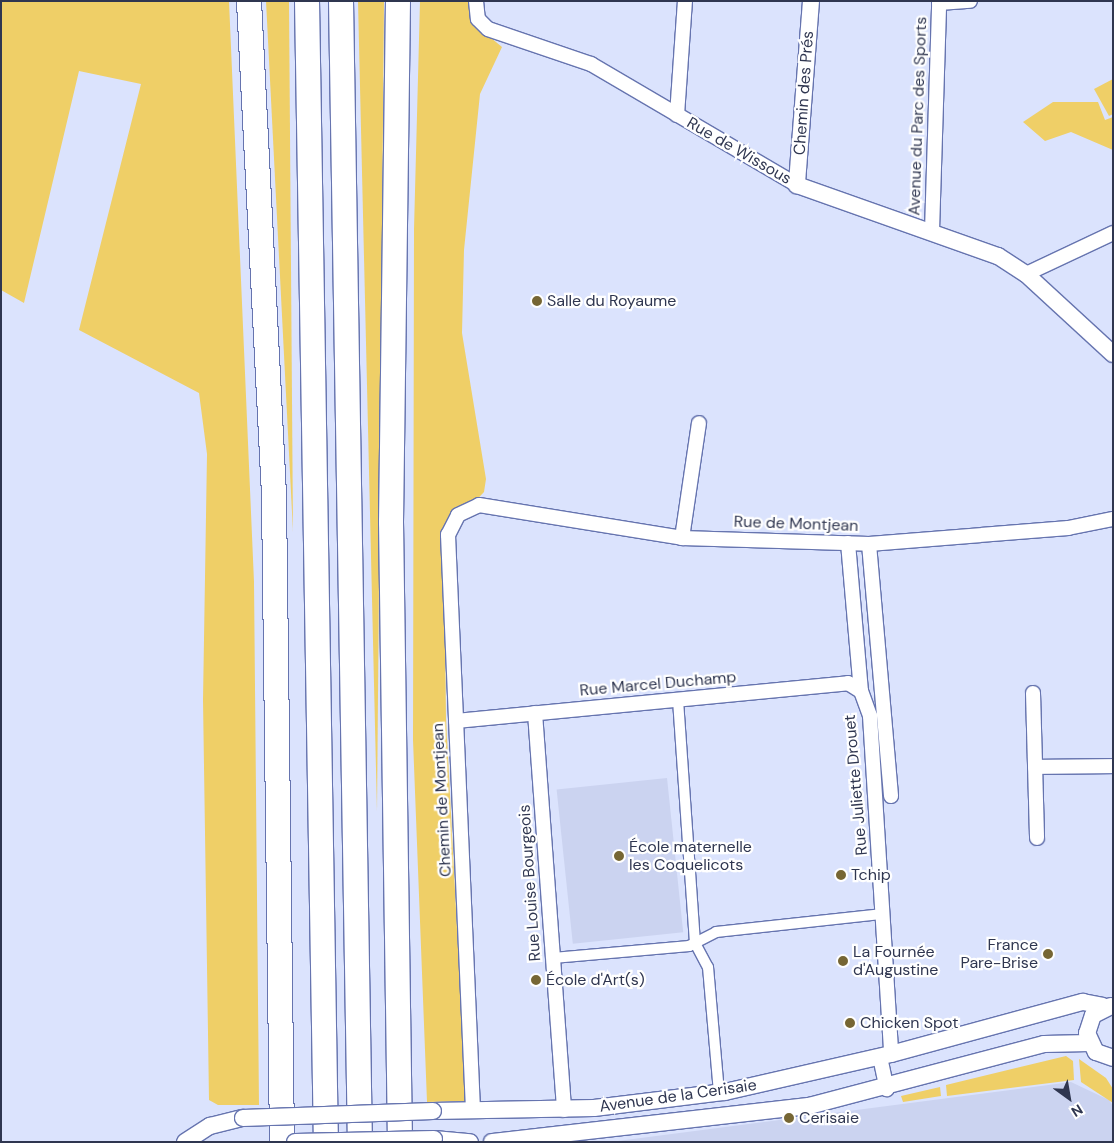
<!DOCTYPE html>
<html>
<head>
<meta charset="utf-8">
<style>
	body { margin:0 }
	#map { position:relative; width:1114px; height:1143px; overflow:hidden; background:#dbe3fd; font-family:"DM Sans",sans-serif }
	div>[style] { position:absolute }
	.built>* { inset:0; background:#cbd3f0; transform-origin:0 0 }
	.green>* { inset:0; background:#efcf67 }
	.roads { filter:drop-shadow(1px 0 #6674af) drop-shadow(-1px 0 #6674af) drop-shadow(0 1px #6674af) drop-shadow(0 -1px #6674af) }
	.pedestrian>* { height:10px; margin:-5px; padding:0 5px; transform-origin:5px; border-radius:5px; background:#fff }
	.minor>* { height:14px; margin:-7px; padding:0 7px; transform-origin:7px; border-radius:7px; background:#fff }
	.tertiary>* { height:16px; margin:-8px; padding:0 8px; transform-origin:8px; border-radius:8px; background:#fff }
	.motorway>* { height:24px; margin:-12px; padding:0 12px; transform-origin:12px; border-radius:12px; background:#fff }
	.bridges { filter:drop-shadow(1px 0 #6674af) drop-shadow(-1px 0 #6674af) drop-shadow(0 1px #6674af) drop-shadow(0 -1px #6674af) }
	.tertiary-bridge>* { height:16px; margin:-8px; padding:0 8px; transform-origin:8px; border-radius:8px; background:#fff }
	.dots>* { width:14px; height:14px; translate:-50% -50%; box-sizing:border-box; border:2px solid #fff; border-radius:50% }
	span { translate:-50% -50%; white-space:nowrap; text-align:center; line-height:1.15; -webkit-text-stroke:4.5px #fff; paint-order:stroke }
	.street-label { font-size:16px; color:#2f3650 }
	.poi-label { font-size:16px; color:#2f3650 }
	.left { translate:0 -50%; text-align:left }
	.right { translate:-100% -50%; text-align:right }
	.frame { position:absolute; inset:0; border:2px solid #2f3650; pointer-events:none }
	.north { position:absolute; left:1044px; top:1073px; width:50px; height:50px; -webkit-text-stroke:4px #fff; paint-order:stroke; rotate:148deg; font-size:14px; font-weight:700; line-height:20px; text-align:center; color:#2f3650 }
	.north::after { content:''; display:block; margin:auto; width:18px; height:22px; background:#2f3650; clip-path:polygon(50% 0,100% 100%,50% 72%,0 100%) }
</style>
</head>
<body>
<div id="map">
	<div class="built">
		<div style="left:667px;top:778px;width:155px;height:111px;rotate:84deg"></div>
		<div style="clip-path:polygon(1071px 1082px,1109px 1100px,1113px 1106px,1113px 1142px,610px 1142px)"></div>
	</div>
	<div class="green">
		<div style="clip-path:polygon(1px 1px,229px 1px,254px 582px,259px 1105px,218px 1105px,209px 1100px,203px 700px,207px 454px,199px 393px,79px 330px,141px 84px,79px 71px,24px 303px,1px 290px)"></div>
		<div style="clip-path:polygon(266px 1px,289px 1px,293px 532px)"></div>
		<div style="clip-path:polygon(358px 1px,384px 1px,377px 812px)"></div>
		<div style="clip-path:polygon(420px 1px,469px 1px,473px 23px,502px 47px,480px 94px,464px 250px,462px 333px,486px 479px,484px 492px,447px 531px,444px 548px,446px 718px,466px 1101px,427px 1102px,413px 740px,414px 229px)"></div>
		<div style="clip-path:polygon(1113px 79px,1113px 114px,1109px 116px,1094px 89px)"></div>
		<div style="clip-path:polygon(1053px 102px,1098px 102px,1105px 120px,1113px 117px,1113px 150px,1071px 132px,1045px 141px,1023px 122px)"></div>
		<div style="clip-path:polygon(1066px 1056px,1073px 1061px,1074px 1080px,947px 1096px,946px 1085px)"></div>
		<div style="clip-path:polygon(1079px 1059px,1106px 1078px,1113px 1089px,1113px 1103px,1081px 1082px)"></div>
		<div style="clip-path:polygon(940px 1087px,941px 1096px,903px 1102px,901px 1096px)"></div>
	</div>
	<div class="roads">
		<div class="pedestrian">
			<div style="left:678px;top:700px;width:244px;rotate:86deg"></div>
			<div style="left:695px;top:943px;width:27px;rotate:62deg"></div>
			<div style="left:708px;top:967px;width:126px;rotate:85deg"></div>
			<div style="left:553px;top:958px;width:137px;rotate:-5deg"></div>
			<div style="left:689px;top:946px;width:30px;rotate:-27deg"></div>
			<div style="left:716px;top:932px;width:168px;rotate:-6.2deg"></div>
		</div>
		<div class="minor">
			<div style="left:476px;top:1px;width:18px;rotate:84deg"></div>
			<div style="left:478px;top:19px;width:14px;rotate:45deg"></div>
			<div style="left:488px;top:29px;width:109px;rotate:18.8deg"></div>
			<div style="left:591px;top:64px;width:239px;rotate:30.4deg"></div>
			<div style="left:677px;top:115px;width:114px;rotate:-86deg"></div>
			<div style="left:932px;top:231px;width:228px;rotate:-88.2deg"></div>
			<div style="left:939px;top:3px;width:31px;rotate:-4deg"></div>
			<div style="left:1026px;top:274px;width:96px;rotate:-25.2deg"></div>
			<div style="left:682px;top:538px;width:116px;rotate:-81.6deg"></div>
			<div style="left:848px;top:543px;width:149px;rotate:85deg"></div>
			<div style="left:861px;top:691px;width:27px;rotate:70deg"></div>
			<div style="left:870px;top:716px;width:339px;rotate:86.4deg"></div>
			<div style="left:869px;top:544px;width:253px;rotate:85deg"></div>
			<div style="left:1033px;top:693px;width:145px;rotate:88.4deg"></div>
			<div style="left:535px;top:713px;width:398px;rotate:85.8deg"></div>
			<div style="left:456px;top:721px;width:394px;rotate:-5.5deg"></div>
			<div style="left:848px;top:683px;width:15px;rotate:32deg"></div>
			<div style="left:1035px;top:767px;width:78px;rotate:-0.7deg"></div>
			<div style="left:880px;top:1057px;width:33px;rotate:78deg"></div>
			<div style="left:473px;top:1110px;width:576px;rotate:-92.49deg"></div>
			<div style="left:448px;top:535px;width:22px;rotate:-63deg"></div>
			<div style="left:458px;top:515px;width:23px;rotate:-25deg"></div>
			<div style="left:479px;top:505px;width:206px;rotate:9.2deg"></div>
			<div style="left:682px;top:538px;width:187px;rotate:1.8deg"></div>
			<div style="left:869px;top:544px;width:200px;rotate:-4.6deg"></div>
			<div style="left:1068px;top:528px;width:46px;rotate:-11.3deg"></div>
		</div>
		<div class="tertiary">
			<div style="left:811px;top:1px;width:185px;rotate:94.4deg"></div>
			<div style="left:797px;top:185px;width:213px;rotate:19.5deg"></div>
			<div style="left:998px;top:256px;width:33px;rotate:33deg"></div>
			<div style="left:1026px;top:274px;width:118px;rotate:42.6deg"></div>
			<div style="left:1111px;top:1006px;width:20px;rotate:153deg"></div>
			<div style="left:1093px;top:1015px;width:19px;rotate:108deg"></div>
			<div style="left:1087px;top:1033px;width:21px;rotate:65deg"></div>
			<div style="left:1096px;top:1052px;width:18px;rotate:19deg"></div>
			<div style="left:433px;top:1111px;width:161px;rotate:-1.1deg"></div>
			<div style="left:594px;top:1108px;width:132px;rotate:-7deg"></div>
			<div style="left:725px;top:1092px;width:170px;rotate:-12.9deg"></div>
			<div style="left:891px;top:1054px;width:199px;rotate:-15.2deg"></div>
			<div style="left:1083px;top:1002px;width:20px;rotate:11deg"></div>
			<div style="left:434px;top:1139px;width:36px;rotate:5deg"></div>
			<div style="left:185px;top:1142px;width:30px;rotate:-33deg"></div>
			<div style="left:210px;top:1126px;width:34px;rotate:-14deg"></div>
			<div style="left:492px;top:1142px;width:319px;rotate:-6.5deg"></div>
			<div style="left:809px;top:1106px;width:243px;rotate:-14.8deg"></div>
			<div style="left:1044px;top:1044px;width:45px;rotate:-1.3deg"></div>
		</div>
		<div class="motorway">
			<div style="left:249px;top:1px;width:497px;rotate:87.1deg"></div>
			<div style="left:274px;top:497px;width:645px;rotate:89.29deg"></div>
			<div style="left:307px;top:1px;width:1141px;rotate:89.05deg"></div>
			<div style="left:341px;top:1px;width:1141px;rotate:89.05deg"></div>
			<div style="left:398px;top:1px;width:521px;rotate:90.77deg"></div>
			<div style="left:391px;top:522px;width:620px;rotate:89.17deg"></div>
		</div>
	</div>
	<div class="bridges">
		<div class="tertiary-bridge">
			<div style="left:243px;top:1118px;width:190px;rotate:-2.1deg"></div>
			<div style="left:295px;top:1142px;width:139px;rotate:-1.2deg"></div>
		</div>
	</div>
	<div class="dots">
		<div style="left:537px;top:301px;background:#766634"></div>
		<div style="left:619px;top:856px;background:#766634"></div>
		<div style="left:841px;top:875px;background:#766634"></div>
		<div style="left:1048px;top:954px;background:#766634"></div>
		<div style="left:843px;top:961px;background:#766634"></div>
		<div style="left:536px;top:980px;background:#766634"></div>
		<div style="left:850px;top:1023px;background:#766634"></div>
		<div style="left:789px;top:1118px;background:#766634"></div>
	</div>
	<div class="street-label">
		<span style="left:804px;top:93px;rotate:-86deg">Chemin des Prés</span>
		<span style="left:918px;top:116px;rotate:-88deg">Avenue du Parc des Sports</span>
		<span style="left:739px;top:151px;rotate:30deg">Rue de Wissous</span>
		<span style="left:796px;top:524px;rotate:2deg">Rue de Montjean</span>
		<span style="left:658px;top:684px;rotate:-5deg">Rue Marcel Duchamp</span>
		<span style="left:856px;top:785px;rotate:-95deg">Rue Juliette Drouet</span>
		<span style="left:442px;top:800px;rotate:-93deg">Chemin de Montjean</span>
		<span style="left:530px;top:883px;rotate:-94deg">Rue Louise Bourgeois</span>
		<span style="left:678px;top:1096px;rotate:-8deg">Avenue de la Cerisaie</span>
	</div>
	<div class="poi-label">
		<span class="left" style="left:547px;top:301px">Salle du Royaume</span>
		<span class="left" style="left:629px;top:856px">École maternelle<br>les Coquelicots</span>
		<span class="left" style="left:851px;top:875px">Tchip</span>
		<span class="right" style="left:1038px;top:954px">France<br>Pare-Brise</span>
		<span class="left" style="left:853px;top:961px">La Fournée<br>d'Augustine</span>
		<span class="left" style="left:546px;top:980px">École d'Art(s)</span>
		<span class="left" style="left:860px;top:1023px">Chicken Spot</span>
		<span class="left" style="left:799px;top:1118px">Cerisaie</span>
	</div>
	<div class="frame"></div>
	<div class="north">N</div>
</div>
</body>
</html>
